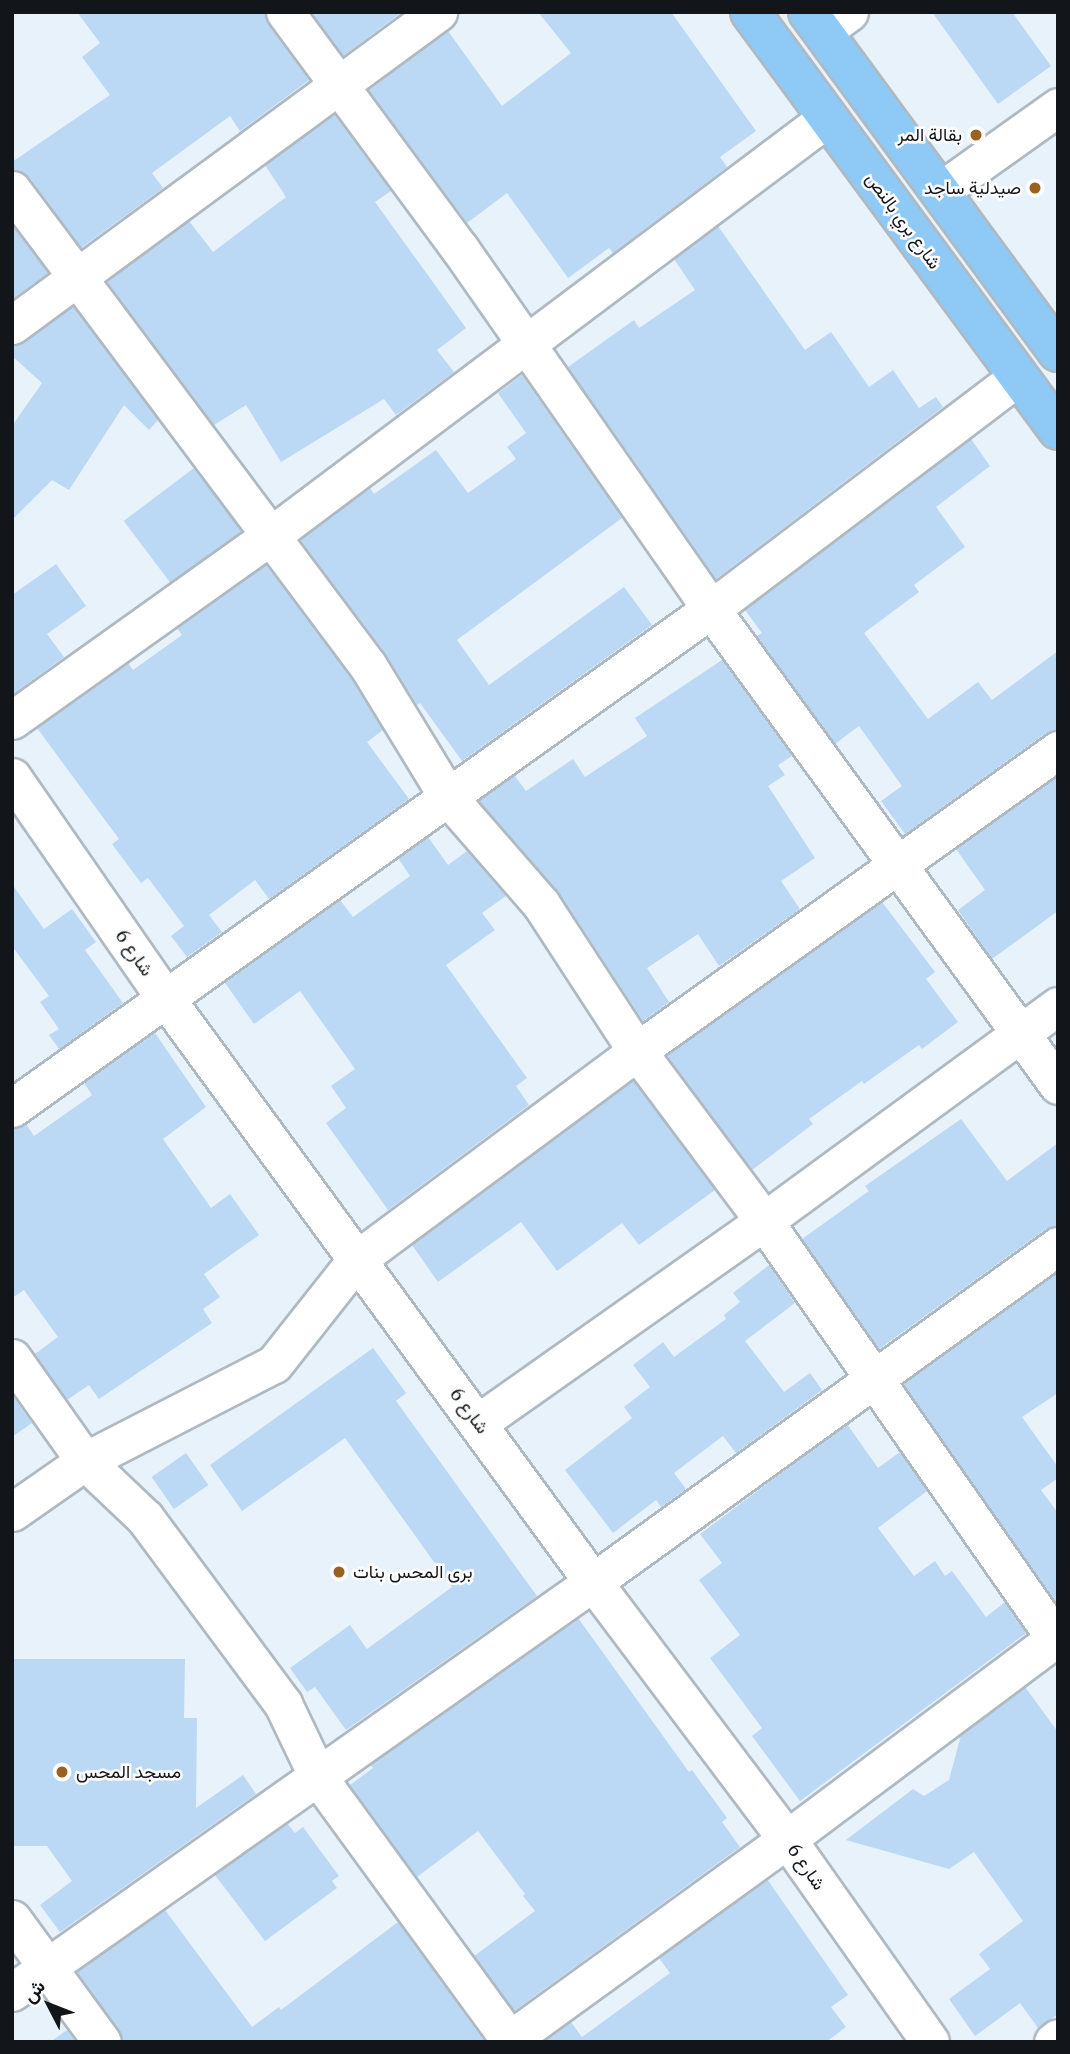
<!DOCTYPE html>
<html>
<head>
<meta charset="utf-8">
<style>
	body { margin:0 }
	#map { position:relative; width:1070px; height:2054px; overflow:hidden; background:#e7f2fb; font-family:Merriweather,Vazirmatn,serif }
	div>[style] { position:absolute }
	.building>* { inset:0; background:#bbd9f5; transform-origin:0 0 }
	.roads { filter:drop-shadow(2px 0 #afb9c2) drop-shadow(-2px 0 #afb9c2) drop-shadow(0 2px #afb9c2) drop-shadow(0 -2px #afb9c2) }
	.minor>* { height:37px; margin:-18.5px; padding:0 18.5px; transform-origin:18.5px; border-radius:18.5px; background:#fff }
	.major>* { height:38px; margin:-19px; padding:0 19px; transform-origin:19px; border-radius:19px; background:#8fcaf7 }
	.dots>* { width:19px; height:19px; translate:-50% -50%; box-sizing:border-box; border:4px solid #fdfdfd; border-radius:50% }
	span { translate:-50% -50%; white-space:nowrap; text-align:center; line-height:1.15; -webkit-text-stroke:5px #fdfdfd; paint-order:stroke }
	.poi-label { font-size:18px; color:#121519 }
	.right { translate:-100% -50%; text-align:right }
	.left { translate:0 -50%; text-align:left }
	.street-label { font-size:18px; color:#121519 }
	.frame { position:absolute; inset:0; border:14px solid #121519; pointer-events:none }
	.north { position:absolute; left:14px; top:1970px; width:70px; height:70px; -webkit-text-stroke:5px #fdfdfd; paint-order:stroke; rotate:312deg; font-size:19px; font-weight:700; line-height:28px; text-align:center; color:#121519 }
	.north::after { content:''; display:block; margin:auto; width:24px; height:32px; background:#121519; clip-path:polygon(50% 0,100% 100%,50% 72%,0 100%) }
</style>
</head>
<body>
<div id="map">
	<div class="building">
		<div style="clip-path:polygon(77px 12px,264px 12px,268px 24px,309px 80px,240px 131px,230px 116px,152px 173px,163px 188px,81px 248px,29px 177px,12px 169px,12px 162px,110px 95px,82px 57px,100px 43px)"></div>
		<div style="clip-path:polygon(311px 12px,402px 12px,343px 56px)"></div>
		<div style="clip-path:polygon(538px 12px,671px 12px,756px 131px,720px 157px,727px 167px,613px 253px,609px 248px,568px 278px,507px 193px,467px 223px,368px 89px,448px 31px,502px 106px,571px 53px)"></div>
		<div style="clip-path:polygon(932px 12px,1012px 12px,1051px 66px,998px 104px)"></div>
		<div style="clip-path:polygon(334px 114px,391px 191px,375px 202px,466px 328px,437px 350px,454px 372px,396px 415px,384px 399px,281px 462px,246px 405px,214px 425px,107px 282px,189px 221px,213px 252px,286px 197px,265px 165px)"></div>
		<div style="clip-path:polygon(12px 225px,48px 273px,12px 299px)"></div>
		<div style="clip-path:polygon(718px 226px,805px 350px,831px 332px,869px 387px,893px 370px,919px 408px,936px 397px,943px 407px,716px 579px,568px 367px,634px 320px,639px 328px,695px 290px,674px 259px)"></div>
		<div style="clip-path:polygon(73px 306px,158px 420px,149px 430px,124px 405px,69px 490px,52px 480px,12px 520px,12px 426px,42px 383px,12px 356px,12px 346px,24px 342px)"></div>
		<div style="clip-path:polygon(522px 375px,622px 518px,457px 640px,489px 685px,624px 587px,652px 625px,462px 761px,420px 703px,417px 705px,385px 653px,300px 540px,370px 488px,374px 494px,436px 450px,468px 493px,516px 459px,507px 447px,526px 433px,498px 393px)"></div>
		<div style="clip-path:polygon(971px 439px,990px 466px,936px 507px,965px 547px,914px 585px,919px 592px,864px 633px,928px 719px,978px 682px,992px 700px,1058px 651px,1058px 729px,1046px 733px,905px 834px,881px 801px,902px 786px,859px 726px,835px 744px,757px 636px,762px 633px,745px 610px)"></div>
		<div style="left:194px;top:468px;width:79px;height:88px;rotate:53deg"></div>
		<div style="clip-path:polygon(56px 564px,86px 606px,47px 634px,64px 657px,14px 693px,12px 595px)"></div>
		<div style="clip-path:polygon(266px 565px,351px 678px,383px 730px,367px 742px,409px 799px,269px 899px,255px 880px,209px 915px,222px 932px,187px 957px,171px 936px,184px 926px,148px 878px,141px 883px,112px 844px,119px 839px,37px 728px,128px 663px,133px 670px,182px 635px,177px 628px)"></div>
		<div style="clip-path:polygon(722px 660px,792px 756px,778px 765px,785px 775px,768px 786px,815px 858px,781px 881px,800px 909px,719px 966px,698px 934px,647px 968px,669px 1002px,643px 1021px,559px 893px,479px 801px,514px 775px,526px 791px,573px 759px,585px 777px,647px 736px,635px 718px)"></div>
		<div style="clip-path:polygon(1058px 776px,1058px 911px,992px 959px,958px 910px,985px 890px,956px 849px)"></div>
		<div style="clip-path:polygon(428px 837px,448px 865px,467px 851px,506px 896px,482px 913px,495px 930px,446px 965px,527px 1078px,516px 1086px,529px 1105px,388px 1210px,326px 1123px,346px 1108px,331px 1086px,355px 1069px,300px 991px,254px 1024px,225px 983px,340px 900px,353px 917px,410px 876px,398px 858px)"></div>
		<div style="clip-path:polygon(12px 884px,44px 929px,72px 909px,96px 942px,85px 950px,123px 1003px,59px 1049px,49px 1035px,59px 1029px,40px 1002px,49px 996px,12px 946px)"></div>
		<div style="clip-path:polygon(882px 902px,935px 972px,926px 979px,958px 1022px,922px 1049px,919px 1045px,864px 1084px,862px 1081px,809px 1119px,813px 1124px,752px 1170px,667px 1056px)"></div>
		<div style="clip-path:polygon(155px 1033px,206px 1107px,163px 1139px,211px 1208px,230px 1194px,259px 1235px,204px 1274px,220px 1297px,203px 1309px,212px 1323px,99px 1399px,89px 1385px,67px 1400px,35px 1354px,58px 1337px,24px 1290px,12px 1298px,12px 1129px,26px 1124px,34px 1136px,92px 1095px,84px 1083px)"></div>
		<div style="clip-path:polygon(633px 1080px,715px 1190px,639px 1245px,622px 1223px,557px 1271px,521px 1222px,438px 1282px,412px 1245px)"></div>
		<div style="clip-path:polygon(961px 1119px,1007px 1181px,1058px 1143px,1058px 1225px,1046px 1229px,879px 1349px,802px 1239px,869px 1191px,865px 1186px)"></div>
		<div style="clip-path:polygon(769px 1265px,795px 1303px,745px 1341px,784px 1392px,810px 1373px,822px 1390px,736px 1453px,723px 1436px,674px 1473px,686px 1489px,661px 1507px,656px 1500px,613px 1533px,565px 1470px,632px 1418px,624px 1407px,650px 1387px,633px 1365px,663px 1342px,674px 1357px,726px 1319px,724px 1315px,740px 1302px,733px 1293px)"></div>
		<div style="clip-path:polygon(1058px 1272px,1058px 1393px,1022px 1417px,1058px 1467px,1058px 1478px,1041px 1490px,1058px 1513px,1058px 1605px,903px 1384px)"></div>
		<div style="clip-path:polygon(373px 1348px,406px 1393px,396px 1401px,537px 1596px,346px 1730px,315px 1687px,307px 1692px,290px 1668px,350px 1625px,367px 1649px,452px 1587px,345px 1438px,242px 1511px,210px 1465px)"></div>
		<div style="clip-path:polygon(12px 1395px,32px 1423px,12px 1437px)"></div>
		<div style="clip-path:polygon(847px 1424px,878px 1468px,900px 1452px,927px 1491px,878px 1528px,914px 1576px,935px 1561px,945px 1576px,952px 1571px,986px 1617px,1005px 1602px,1026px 1633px,800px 1801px,752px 1736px,762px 1728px,710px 1658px,740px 1635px,699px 1580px,722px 1563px,700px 1534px)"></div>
		<div style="left:186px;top:1453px;width:39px;height:42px;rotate:55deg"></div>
		<div style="clip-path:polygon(578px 1618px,689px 1772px,692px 1770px,727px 1818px,722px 1822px,740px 1847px,514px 2011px,474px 1956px,535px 1911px,523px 1896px,525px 1894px,478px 1831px,417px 1877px,350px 1785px,373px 1768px,371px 1765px)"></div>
		<div style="clip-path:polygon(12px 1659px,185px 1659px,184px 1718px,197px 1718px,196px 1808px,243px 1775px,256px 1794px,60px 1932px,40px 1905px,72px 1881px,47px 1846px,12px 1846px)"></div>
		<div style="clip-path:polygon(1025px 1687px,1058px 1732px,1058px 2014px,1038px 2028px,1020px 2003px,975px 2036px,949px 1999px,990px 1969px,979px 1954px,1023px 1921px,974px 1852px,949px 1869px,846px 1840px,913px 1789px,924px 1796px,949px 1780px,961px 1735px)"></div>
		<div style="clip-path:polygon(287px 1823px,295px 1833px,303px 1827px,339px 1876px,332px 1881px,337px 1888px,265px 1941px,215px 1875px)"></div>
		<div style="clip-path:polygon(767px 1879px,848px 1995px,831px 2007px,846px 2027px,826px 2042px,543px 2042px,571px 2022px,582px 2037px,670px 1973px,659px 1958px)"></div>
		<div style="clip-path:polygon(165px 1910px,252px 2027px,279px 2007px,281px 2010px,398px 1922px,485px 2042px,123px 2042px,119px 2030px,77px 1972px)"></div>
		<div style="clip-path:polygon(67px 2030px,76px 2042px,50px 2042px)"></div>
	</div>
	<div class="roads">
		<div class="minor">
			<div style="left:285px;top:12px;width:295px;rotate:53.6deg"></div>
			<div style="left:460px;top:249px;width:439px;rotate:55.1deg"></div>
			<div style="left:711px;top:609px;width:589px;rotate:53.91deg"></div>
			<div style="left:823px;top:31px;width:32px;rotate:-36deg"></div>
			<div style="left:12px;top:190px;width:594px;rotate:53.21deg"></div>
			<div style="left:368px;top:666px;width:153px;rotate:58.6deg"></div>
			<div style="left:448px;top:797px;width:142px;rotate:49deg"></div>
			<div style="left:541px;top:904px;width:176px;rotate:56.9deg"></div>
			<div style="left:637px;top:1051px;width:212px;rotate:53.2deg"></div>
			<div style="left:764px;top:1221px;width:513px;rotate:55.07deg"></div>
			<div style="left:940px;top:191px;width:145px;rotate:-35.4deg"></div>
			<div style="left:12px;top:325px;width:529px;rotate:-36.31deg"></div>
			<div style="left:12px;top:720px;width:315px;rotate:-35.5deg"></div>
			<div style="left:269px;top:537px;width:698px;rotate:-36.9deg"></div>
			<div style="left:12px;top:777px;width:270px;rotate:55.3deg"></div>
			<div style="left:166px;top:999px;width:723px;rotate:53.78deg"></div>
			<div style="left:593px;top:1582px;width:322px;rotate:53deg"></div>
			<div style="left:787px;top:1839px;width:248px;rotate:54.8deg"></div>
			<div style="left:12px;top:1108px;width:859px;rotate:-35.52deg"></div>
			<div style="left:711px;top:609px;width:385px;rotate:-37.1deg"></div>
			<div style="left:12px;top:1358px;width:126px;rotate:54.7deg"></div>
			<div style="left:85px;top:1461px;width:83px;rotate:43.5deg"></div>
			<div style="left:145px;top:1518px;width:232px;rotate:53.4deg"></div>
			<div style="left:283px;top:1704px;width:81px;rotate:64.4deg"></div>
			<div style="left:318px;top:1777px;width:328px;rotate:53.9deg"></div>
			<div style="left:478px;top:1423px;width:350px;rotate:-35.2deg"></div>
			<div style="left:764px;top:1221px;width:364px;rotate:-36.2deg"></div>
			<div style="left:12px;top:1512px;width:89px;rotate:-34.9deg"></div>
			<div style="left:85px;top:1461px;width:212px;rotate:-27.2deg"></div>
			<div style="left:274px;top:1364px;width:132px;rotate:-51.7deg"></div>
			<div style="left:356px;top:1260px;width:350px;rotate:-36.6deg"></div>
			<div style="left:637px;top:1051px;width:518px;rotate:-35.56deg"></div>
			<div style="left:12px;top:1919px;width:152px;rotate:53.8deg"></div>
			<div style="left:12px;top:1992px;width:711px;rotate:-35.21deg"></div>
			<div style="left:593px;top:1582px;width:574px;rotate:-35.85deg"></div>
			<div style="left:507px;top:2042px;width:346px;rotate:-35.9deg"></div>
			<div style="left:787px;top:1839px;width:339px;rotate:-36.8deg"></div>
			<div style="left:1053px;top:2042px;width:6px;rotate:-39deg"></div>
		</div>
		<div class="major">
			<div style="left:750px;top:12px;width:519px;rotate:53.62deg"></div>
			<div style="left:808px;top:12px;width:422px;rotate:53.7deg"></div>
		</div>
	</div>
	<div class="dots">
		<div style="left:976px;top:135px;background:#9b621f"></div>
		<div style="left:1035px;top:188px;background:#9b621f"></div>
		<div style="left:339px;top:1572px;background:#9b621f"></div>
		<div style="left:62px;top:1772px;background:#9b621f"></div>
	</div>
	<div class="poi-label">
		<span class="right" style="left:962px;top:135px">بقالة المر</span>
		<span class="right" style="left:1021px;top:188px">صيدلية ساجد</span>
		<span class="left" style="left:353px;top:1572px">برى المحس بنات</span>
		<span class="left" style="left:76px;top:1772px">مسجد المحس</span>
	</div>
	<div class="street-label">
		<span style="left:903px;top:221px;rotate:54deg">شارع بري بالنص</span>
		<span style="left:134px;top:953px;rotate:55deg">شارع 6</span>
		<span style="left:469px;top:1411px;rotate:53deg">شارع 6</span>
		<span style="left:806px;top:1867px;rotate:55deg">شارع 6</span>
	</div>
	<div class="frame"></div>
	<div class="north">ش</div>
</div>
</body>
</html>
